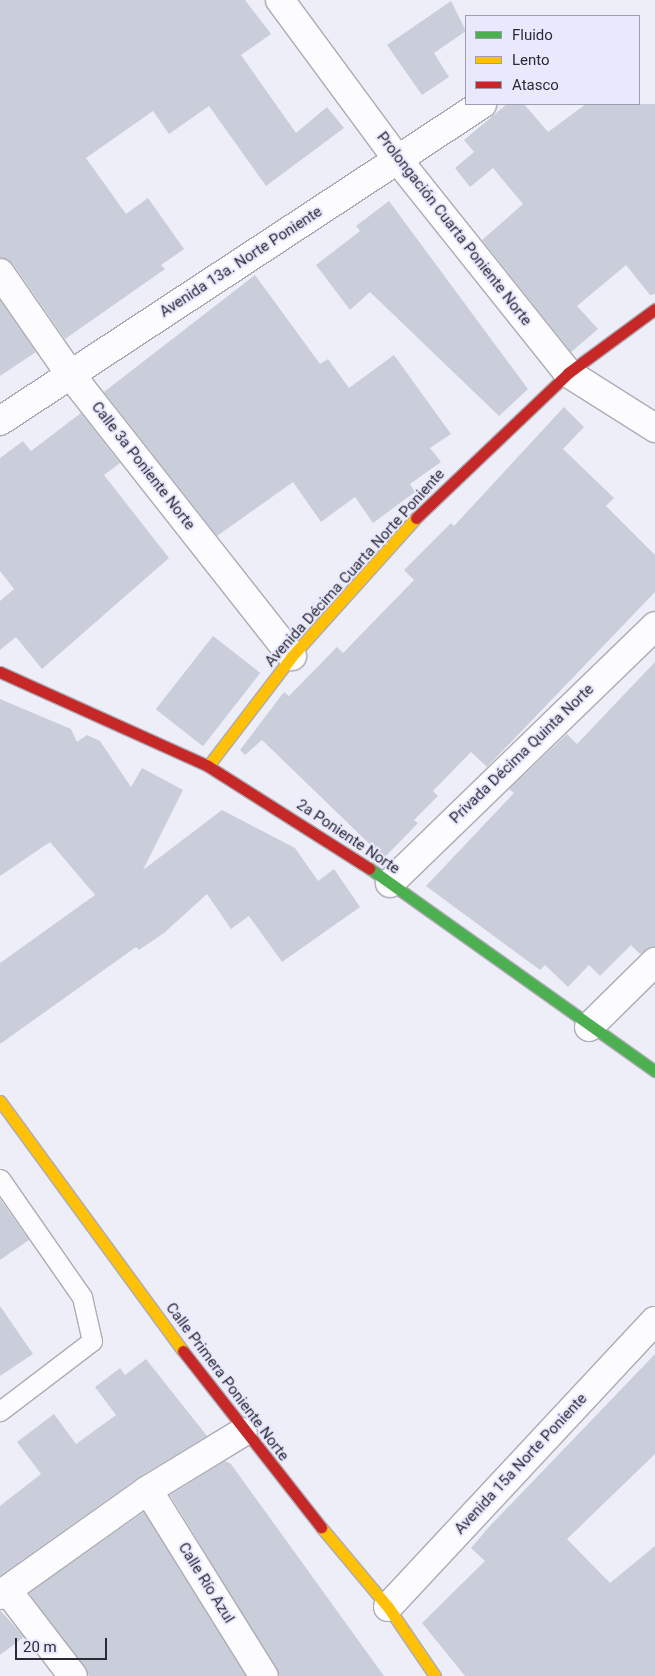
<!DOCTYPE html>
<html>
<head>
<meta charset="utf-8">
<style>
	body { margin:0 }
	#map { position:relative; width:655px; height:1676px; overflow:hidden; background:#eeeef8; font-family:Roboto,sans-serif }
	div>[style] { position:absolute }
	.building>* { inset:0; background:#caceda; transform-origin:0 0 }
	.roads { filter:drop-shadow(1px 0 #acabb6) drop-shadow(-1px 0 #acabb6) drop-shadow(0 1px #acabb6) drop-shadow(0 -1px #acabb6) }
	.lane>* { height:19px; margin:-9.5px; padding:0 9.5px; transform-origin:9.5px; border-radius:9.5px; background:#fcfcfe }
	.street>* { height:28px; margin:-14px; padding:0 14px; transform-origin:14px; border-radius:14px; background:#fcfcfe }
	.fast>* { height:11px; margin:-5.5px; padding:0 5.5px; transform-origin:5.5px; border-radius:5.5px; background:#4caf50 }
	.slow>* { height:11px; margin:-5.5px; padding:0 5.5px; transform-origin:5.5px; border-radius:5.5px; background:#ffc107 }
	.jam>* { height:11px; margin:-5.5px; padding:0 5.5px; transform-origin:5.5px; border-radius:5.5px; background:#c62828 }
	span { translate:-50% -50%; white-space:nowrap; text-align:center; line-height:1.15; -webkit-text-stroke:4px #e9e9fd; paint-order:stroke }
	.street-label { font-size:15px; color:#2b2a37 }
	.legend { position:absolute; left:465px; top:15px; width:175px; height:90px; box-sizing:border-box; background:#e9e9fd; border:1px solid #9d9dae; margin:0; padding:6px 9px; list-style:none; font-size:15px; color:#2b2a37 }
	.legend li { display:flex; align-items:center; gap:10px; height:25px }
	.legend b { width:25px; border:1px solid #9d9dae }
	.scale { position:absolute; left:15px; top:1638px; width:92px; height:22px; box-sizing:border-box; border:2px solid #2b2a37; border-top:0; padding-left:6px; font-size:15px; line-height:18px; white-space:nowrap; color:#2b2a37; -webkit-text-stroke:4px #e9e9fd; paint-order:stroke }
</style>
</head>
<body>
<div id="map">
	<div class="building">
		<div style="clip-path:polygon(0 0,245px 0,271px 34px,241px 55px,296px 133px,327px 107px,344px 128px,266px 186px,209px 106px,169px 134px,153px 111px,86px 158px,126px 214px,148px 198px,184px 249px,161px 265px,165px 269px,65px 339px,13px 264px,0 258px)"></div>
		<div style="clip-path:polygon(451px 1px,466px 31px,434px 53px,449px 77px,422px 95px,387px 45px)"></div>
		<div style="clip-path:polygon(507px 104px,524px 104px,548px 132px,586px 104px,655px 104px,655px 294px,650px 295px,626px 265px,577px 306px,598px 329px,571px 352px,482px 240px,523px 204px,493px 168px,470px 187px,455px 168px,474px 152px,464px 140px)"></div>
		<div style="clip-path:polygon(389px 201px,528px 389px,499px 416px,370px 292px,350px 310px,316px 265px,360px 231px,356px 226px)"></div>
		<div style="clip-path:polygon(255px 275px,320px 364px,328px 359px,349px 388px,394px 355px,451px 434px,430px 448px,441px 462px,410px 484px,415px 492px,373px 523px,355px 497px,321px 522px,293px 482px,217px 536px,104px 392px)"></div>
		<div style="clip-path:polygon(0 300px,36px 352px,0 376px)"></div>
		<div style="clip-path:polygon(564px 407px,584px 427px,563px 449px,614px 498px,606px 506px,655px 555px,655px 592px,487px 767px,471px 752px,433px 791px,438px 796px,414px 820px,418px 823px,384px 858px,262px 740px,245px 755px,240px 750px,284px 692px,289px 696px,337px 647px,343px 653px,414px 580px,404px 570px,451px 523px,454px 526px)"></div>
		<div style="clip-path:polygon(81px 413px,120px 463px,104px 475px,169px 558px,42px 669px,16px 637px,0 650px,0 601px,14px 589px,0 571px,0 458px,23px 441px,31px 451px)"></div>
		<div style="left:213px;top:636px;width:60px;height:93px;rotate:38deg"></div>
		<div style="clip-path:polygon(655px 662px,655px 947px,640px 954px,631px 945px,600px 976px,589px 965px,568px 987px,545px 965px,540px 970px,426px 886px,514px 793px,509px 789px,567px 734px,577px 744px)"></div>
		<div style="clip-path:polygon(0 699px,71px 729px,77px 742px,87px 735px,100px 741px,131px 787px,142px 768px,183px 790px,143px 870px,222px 810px,295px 848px,318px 881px,334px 869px,360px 907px,282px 962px,249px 916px,231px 929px,207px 894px,164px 933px,139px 950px,136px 947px,0 1044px,0 963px,95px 895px,50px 842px,0 876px)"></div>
		<div style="clip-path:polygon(0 1199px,29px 1240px,0 1260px)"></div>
		<div style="clip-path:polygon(0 1306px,33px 1354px,0 1376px)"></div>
		<div style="clip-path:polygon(655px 1354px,655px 1454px,567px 1539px,610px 1583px,655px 1546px,655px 1676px,465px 1676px,422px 1623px,485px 1561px,471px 1548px,488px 1528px)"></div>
		<div style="clip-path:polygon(146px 1359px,207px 1436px,139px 1477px,0 1576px,0 1506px,41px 1474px,17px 1442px,54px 1414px,76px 1444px,116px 1415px,95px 1387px,120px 1368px,125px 1375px)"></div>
		<div style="clip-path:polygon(225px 1461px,231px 1464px,384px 1676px,280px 1676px,170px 1495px)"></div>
		<div style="clip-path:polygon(144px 1512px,246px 1676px,89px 1676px,29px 1593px)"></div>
		<div style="clip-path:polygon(0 1610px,24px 1637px,0 1655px)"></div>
	</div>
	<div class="roads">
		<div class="lane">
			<div style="left:0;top:1179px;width:144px;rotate:55.2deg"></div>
			<div style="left:82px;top:1297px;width:45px;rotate:77.2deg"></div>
			<div style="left:92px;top:1341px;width:116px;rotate:142.7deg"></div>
		</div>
		<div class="street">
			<div style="left:280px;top:0;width:199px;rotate:53.6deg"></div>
			<div style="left:398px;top:160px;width:273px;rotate:51.4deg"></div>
			<div style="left:568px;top:373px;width:103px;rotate:32.3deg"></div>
			<div style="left:0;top:273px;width:123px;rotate:55.3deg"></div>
			<div style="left:70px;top:374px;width:359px;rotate:51.8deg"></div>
			<div style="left:0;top:421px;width:577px;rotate:-33.33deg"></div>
			<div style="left:390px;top:883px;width:369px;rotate:-44.1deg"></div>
			<div style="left:589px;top:1027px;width:93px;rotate:-44.6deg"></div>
			<div style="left:148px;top:1490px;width:219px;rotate:58.1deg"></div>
			<div style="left:7px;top:1590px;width:108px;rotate:52.5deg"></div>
			<div style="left:0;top:1595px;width:181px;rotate:-35.4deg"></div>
			<div style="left:148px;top:1490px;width:111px;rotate:-31.4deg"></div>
			<div style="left:388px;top:1607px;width:391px;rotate:-47deg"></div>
		</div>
		<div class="fast">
			<div style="left:369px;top:868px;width:351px;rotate:35.4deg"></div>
		</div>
		<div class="slow">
			<div style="left:208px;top:766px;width:138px;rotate:-52.6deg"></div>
			<div style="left:292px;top:656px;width:186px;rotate:-48.1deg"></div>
			<div style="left:0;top:1101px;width:310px;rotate:53.8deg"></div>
			<div style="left:321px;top:1527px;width:104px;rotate:50.1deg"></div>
			<div style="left:388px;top:1607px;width:83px;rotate:55.7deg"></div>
		</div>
		<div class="jam">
			<div style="left:416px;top:518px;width:210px;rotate:-43.6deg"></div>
			<div style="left:568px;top:373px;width:108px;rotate:-36.3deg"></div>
			<div style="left:0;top:672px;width:228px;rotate:24.3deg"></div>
			<div style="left:208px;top:766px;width:191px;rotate:32.4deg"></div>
			<div style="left:183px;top:1351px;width:224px;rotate:51.9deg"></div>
		</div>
	</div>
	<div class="street-label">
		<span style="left:454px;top:229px;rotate:52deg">Prolongación Cuarta Poniente Norte</span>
		<span style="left:241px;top:262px;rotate:-33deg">Avenida 13a. Norte Poniente</span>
		<span style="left:143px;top:466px;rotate:52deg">Calle 3a Poniente Norte</span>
		<span style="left:355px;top:568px;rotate:-48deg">Avenida Décima Cuarta Norte Poniente</span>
		<span style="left:522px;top:754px;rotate:-44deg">Privada Décima Quinta Norte</span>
		<span style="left:348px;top:837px;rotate:34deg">2a Poniente Norte</span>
		<span style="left:227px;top:1382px;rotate:53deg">Calle Primera Poniente Norte</span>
		<span style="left:521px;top:1464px;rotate:-47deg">Avenida 15a Norte Poniente</span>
		<span style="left:206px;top:1583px;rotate:58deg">Calle Río Azul</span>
	</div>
	<ul class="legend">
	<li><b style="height:6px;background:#4caf50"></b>Fluido</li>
	<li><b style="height:6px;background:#ffc107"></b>Lento</li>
	<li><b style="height:6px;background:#c62828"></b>Atasco</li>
	</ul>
	<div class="scale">20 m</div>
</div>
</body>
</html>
